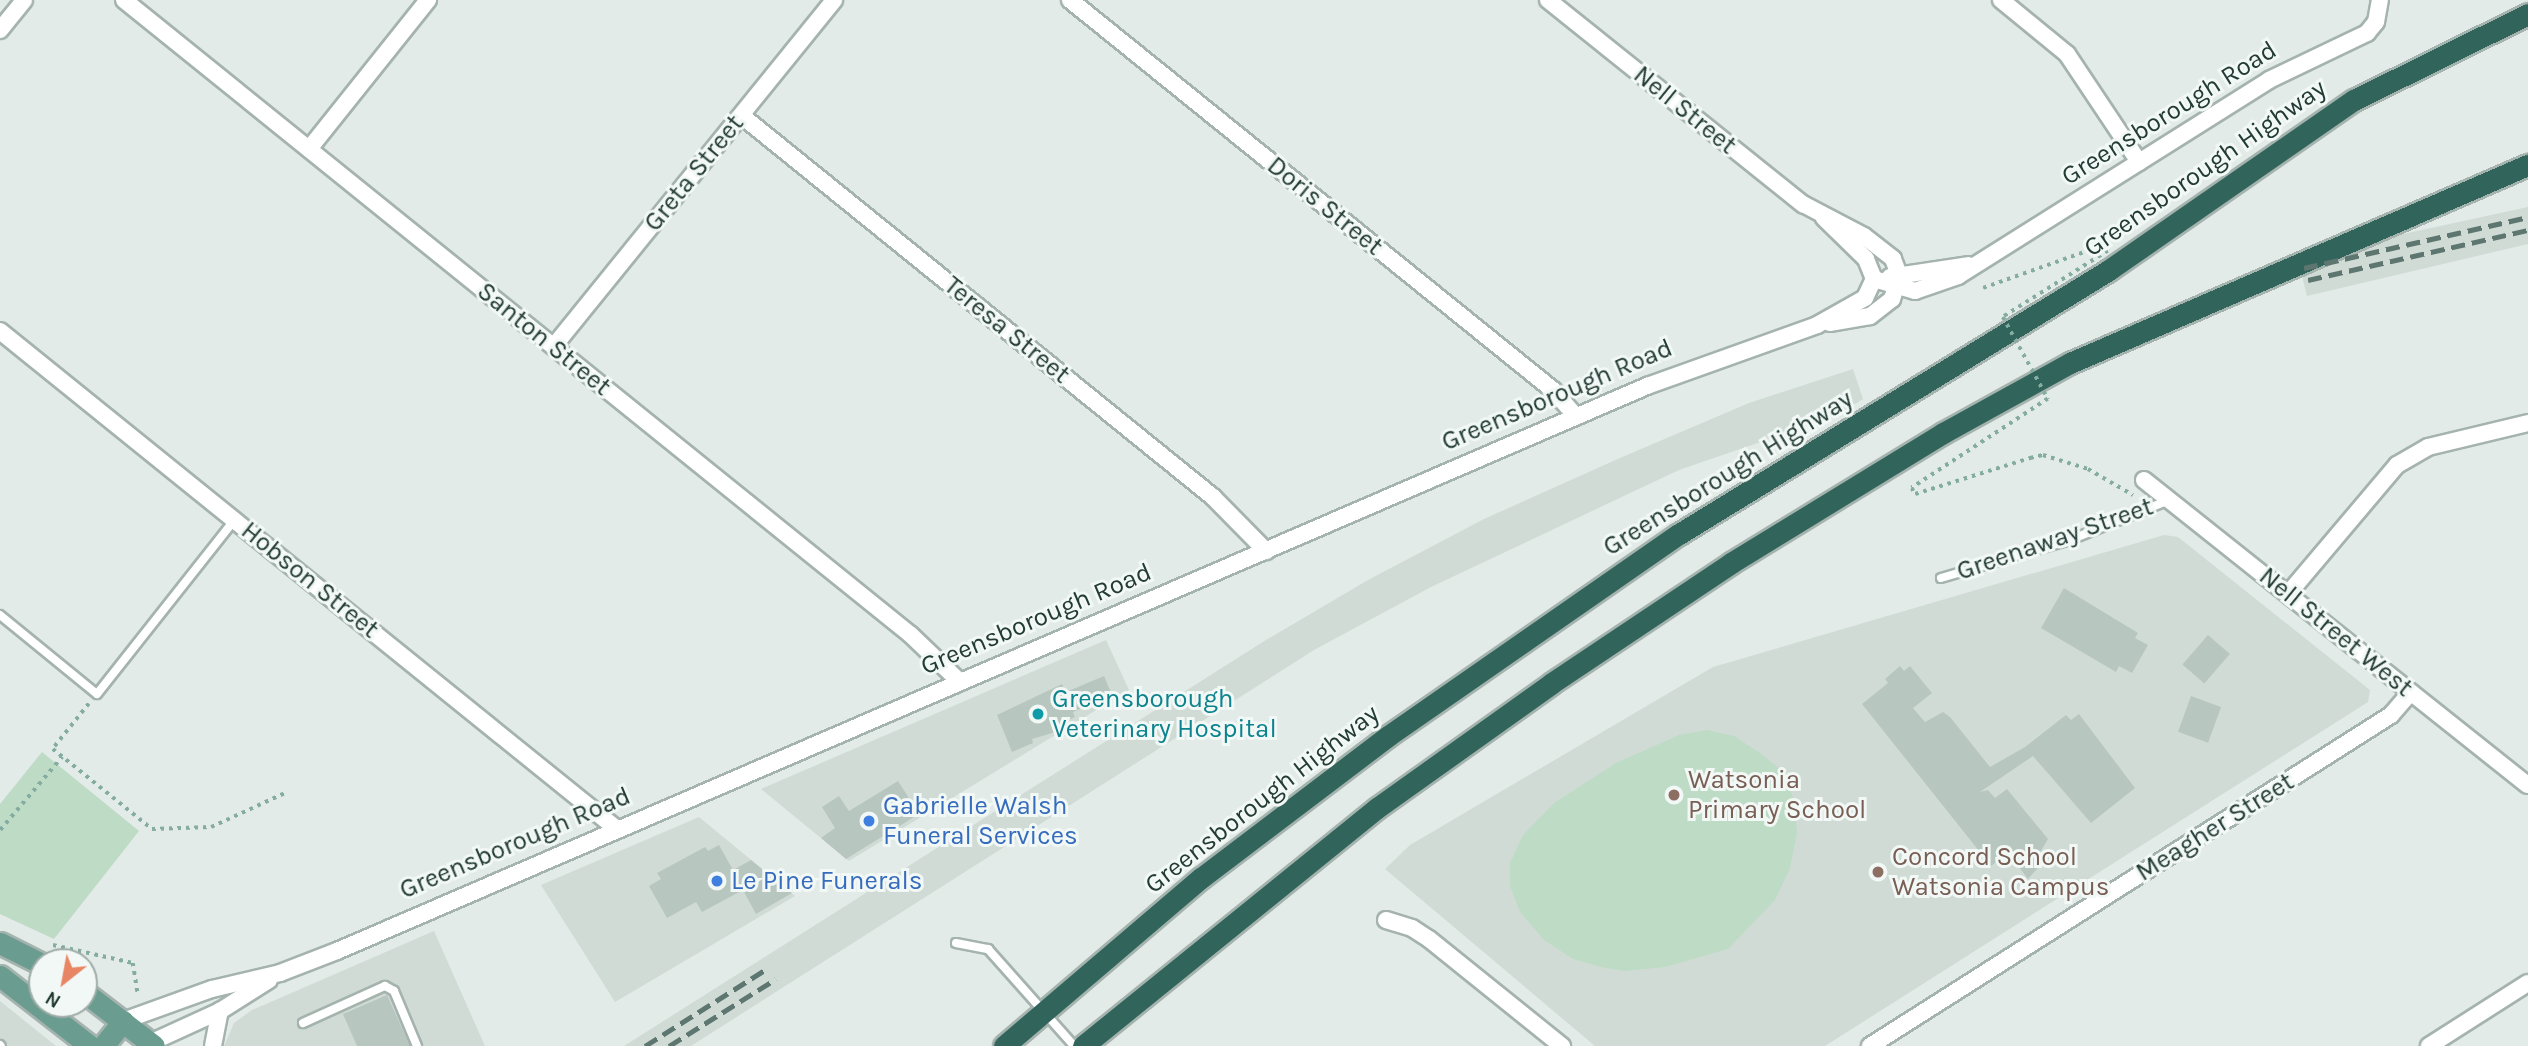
<!DOCTYPE html>
<html>
<head>
<meta charset="utf-8">
<style>
	body { margin:0 }
	#map { position:relative; width:2528px; height:1046px; overflow:hidden; background:#e2ebe7; font-family:Karla,sans-serif }
	div>[style] { position:absolute }
	.built>* { inset:0; background:#d0dbd6 }
	.green>* { inset:0; background:#bddbc5 }
	.building>* { inset:0; background:#b8c6c0; transform-origin:0 0 }
	.path>* { height:3.5px; margin-top:-1.75px; transform-origin:0; background:repeating-linear-gradient(90deg,#85aca0 0 3.5px,transparent 0 8.5px) }
	.roads { filter:drop-shadow(2px 0 #a5b3ae) drop-shadow(-2px 0 #a5b3ae) drop-shadow(0 2px #a5b3ae) drop-shadow(0 -2px #a5b3ae) }
	.lane>* { height:8px; margin:-4px; padding:0 4px; transform-origin:4px; border-radius:4px; background:#fff }
	.street>* { height:16px; margin:-8px; padding:0 8px; transform-origin:8px; border-radius:8px; background:#fff }
	.primary>* { height:21px; margin:-10.5px; padding:0 10.5px; transform-origin:10.5px; border-radius:10.5px; background:#6a9d90 }
	.highway>* { height:21px; margin:-10.5px; padding:0 10.5px; transform-origin:10.5px; border-radius:10.5px; background:#31655b }
	.rail>* { height:5px; margin-top:-2.5px; transform-origin:0; background:repeating-linear-gradient(90deg,#5e7670 0 14px,transparent 0 21px) }
	.path-bridge>* { height:3.5px; margin-top:-1.75px; transform-origin:0; background:repeating-linear-gradient(90deg,#85aca0 0 3.5px,transparent 0 8.5px) }
	.dots>* { width:19px; height:19px; translate:-50% -50%; box-sizing:border-box; border:4px solid #f2f8f5; border-radius:50% }
	span { translate:-50% -50%; white-space:nowrap; text-align:center; line-height:1.15; -webkit-text-stroke:6px #f2f8f5; paint-order:stroke }
	.street-label { font-size:26px; color:#233b35 }
	.culture-label { font-size:26px; color:#0d838f }
	.left { translate:0 -50%; text-align:left }
	.education-label { font-size:26px; color:#785e54 }
	.shop-label { font-size:26px; color:#366cbe }
	.north { position:absolute; left:28px; top:948px; width:70px; height:70px; box-sizing:border-box; background:#f2f8f5; border:2px solid #9faca8; border-radius:50%; rotate:211deg; font-size:19px; font-weight:700; line-height:28px; text-align:center; color:#233b35 }
	.north::after { content:''; display:block; margin:auto; width:24px; height:32px; background:#e78564; clip-path:polygon(50% 0,100% 100%,50% 72%,0 100%) }
</style>
</head>
<body>
<div id="map">
	<div class="built">
		<div style="clip-path:polygon(2528px 207px,2528px 244px,2307px 296px,2299px 264px,2320px 252px)"></div>
		<div style="clip-path:polygon(1853px 369px,1863px 399px,1836px 416px,1679px 470px,1431px 587px,1314px 650px,691px 1046px,624px 1046px,1266px 640px,1368px 580px,1484px 519px,1620px 458px,1749px 403px)"></div>
		<div style="clip-path:polygon(2164px 535px,2178px 537px,2370px 690px,2368px 702px,1825px 1046px,1595px 1046px,1385px 869px,1410px 845px,1713px 667px)"></div>
		<div style="clip-path:polygon(1106px 640px,1129px 690px,849px 861px,761px 789px)"></div>
		<div style="clip-path:polygon(699px 817px,795px 896px,615px 1002px,541px 885px)"></div>
		<div style="clip-path:polygon(434px 931px,485px 1046px,224px 1046px,234px 1023px,252px 1010px)"></div>
		<div style="clip-path:polygon(0 1001px,56px 1046px,0 1046px)"></div>
	</div>
	<div class="green">
		<div style="clip-path:polygon(1707px 730px,1734px 736px,1760px 753px,1782px 771px,1794px 800px,1797px 833px,1790px 868px,1775px 900px,1728px 949px,1665px 967px,1625px 971px,1601px 967px,1573px 959px,1544px 940px,1520px 912px,1510px 886px,1510px 863px,1523px 835px,1554px 803px,1616px 763px,1679px 735px)"></div>
		<div style="clip-path:polygon(42px 752px,139px 831px,54px 939px,0 914px,0 804px)"></div>
	</div>
	<div class="building">
		<div style="clip-path:polygon(2064px 588px,2138px 633px,2135px 638px,2148px 645px,2132px 673px,2119px 666px,2116px 672px,2041px 628px)"></div>
		<div style="left:2208px;top:635px;width:29px;height:39px;rotate:41deg"></div>
		<div style="clip-path:polygon(1900px 666px,1904px 671px,1910px 666px,1932px 693px,1913px 708px,1925px 722px,1943px 712px,1950px 717px,1990px 767px,2025px 747px,2066px 715px,2071px 720px,2079px 714px,2135px 788px,2091px 823px,2033px 756px,1980px 792px,1988px 790px,1995px 798px,2007px 789px,2048px 839px,2039px 854px,2046px 859px,2028px 879px,2015px 862px,2007px 868px,2000px 859px,1991px 866px,1862px 704px,1888px 683px,1885px 679px)"></div>
		<div style="clip-path:polygon(1104px 676px,1112px 695px,1073px 712px,1075px 717px,1056px 725px,1059px 731px,1032px 739px,1033px 743px,1012px 752px,997px 715px,1062px 684px,1066px 692px)"></div>
		<div style="left:2191px;top:696px;width:32px;height:38px;rotate:20deg"></div>
		<div style="clip-path:polygon(898px 781px,919px 814px,846px 859px,821px 838px,835px 828px,822px 807px,839px 796px,849px 811px)"></div>
		<div style="clip-path:polygon(719px 845px,733px 870px,751px 860px,792px 893px,756px 914px,743px 890px,702px 912px,696px 902px,667px 918px,649px 886px,661px 879px,657px 873px,705px 847px,708px 851px)"></div>
		<div style="clip-path:polygon(387px 995px,410px 1046px,357px 1046px,343px 1014px)"></div>
	</div>
	<div class="path">
		<div style="left:2030px;top:458px;width:13px;rotate:-13deg"></div>
		<div style="left:2043px;top:455px;width:47px;rotate:17.3deg"></div>
		<div style="left:2088px;top:469px;width:52px;rotate:30deg"></div>
		<div style="left:89px;top:704px;width:58px;rotate:128.7deg"></div>
		<div style="left:53px;top:749px;width:127px;rotate:38.9deg"></div>
		<div style="left:152px;top:829px;width:59px;rotate:-1.9deg"></div>
		<div style="left:211px;top:827px;width:84px;rotate:-24.7deg"></div>
		<div style="left:0;top:830px;width:96px;rotate:-49.7deg"></div>
		<div style="left:53px;top:945px;width:82px;rotate:12.7deg"></div>
		<div style="left:133px;top:963px;width:32px;rotate:81deg"></div>
	</div>
	<div class="roads">
		<div class="lane">
			<div style="left:1941px;top:578px;width:134px;rotate:-16.4deg"></div>
			<div style="left:2070px;top:540px;width:107px;rotate:-22deg"></div>
			<div style="left:0;top:615px;width:125px;rotate:39.2deg"></div>
			<div style="left:97px;top:694px;width:223px;rotate:-51.7deg"></div>
			<div style="left:956px;top:943px;width:33px;rotate:11deg"></div>
			<div style="left:988px;top:949px;width:130px;rotate:48.4deg"></div>
			<div style="left:303px;top:1023px;width:90px;rotate:-24.3deg"></div>
			<div style="left:385px;top:986px;width:10px;rotate:29deg"></div>
			<div style="left:394px;top:991px;width:60px;rotate:67.3deg"></div>
			<div style="left:0;top:1045px;width:1px;rotate:45deg"></div>
		</div>
		<div class="street">
			<div style="left:124px;top:0;width:1011px;rotate:38.9deg"></div>
			<div style="left:911px;top:635px;width:68px;rotate:43.8deg"></div>
			<div style="left:1070px;top:0;width:621px;rotate:38.92deg"></div>
			<div style="left:1553px;top:390px;width:35px;rotate:49deg"></div>
			<div style="left:1548px;top:0;width:327px;rotate:38.7deg"></div>
			<div style="left:1803px;top:204px;width:69px;rotate:27.7deg"></div>
			<div style="left:1864px;top:236px;width:37px;rotate:38deg"></div>
			<div style="left:1893px;top:259px;width:17px;rotate:69deg"></div>
			<div style="left:1899px;top:275px;width:25px;rotate:106deg"></div>
			<div style="left:1892px;top:299px;width:28px;rotate:142deg"></div>
			<div style="left:1870px;top:316px;width:41px;rotate:170.1deg"></div>
			<div style="left:2001px;top:0;width:85px;rotate:39.3deg"></div>
			<div style="left:2067px;top:54px;width:130px;rotate:56.3deg"></div>
			<div style="left:0;top:30px;width:38px;rotate:-51deg"></div>
			<div style="left:742px;top:116px;width:606px;rotate:38.97deg"></div>
			<div style="left:1213px;top:497px;width:76px;rotate:45.5deg"></div>
			<div style="left:309px;top:149px;width:191px;rotate:-51.4deg"></div>
			<div style="left:1890px;top:277px;width:79px;rotate:-8.7deg"></div>
			<div style="left:1874px;top:279px;width:43px;rotate:16.3deg"></div>
			<div style="left:1915px;top:291px;width:46px;rotate:-19.2deg"></div>
			<div style="left:1958px;top:276px;width:368px;rotate:-32.2deg"></div>
			<div style="left:2269px;top:80px;width:109px;rotate:-25.6deg"></div>
			<div style="left:2367px;top:33px;width:14px;rotate:-51deg"></div>
			<div style="left:2376px;top:22px;width:22px;rotate:-80deg"></div>
			<div style="left:0;top:331px;width:794px;rotate:38.92deg"></div>
			<div style="left:554px;top:346px;width:445px;rotate:-51deg"></div>
			<div style="left:2144px;top:480px;width:490px;rotate:38.5deg"></div>
			<div style="left:2288px;top:594px;width:169px;rotate:-49.8deg"></div>
			<div style="left:2397px;top:465px;width:36px;rotate:-30deg"></div>
			<div style="left:2428px;top:447px;width:103px;rotate:-13.5deg"></div>
			<div style="left:1386px;top:920px;width:27px;rotate:17deg"></div>
			<div style="left:1412px;top:928px;width:20px;rotate:33deg"></div>
			<div style="left:1429px;top:939px;width:171px;rotate:38.8deg"></div>
			<div style="left:123px;top:1021px;width:95px;rotate:-19.8deg"></div>
			<div style="left:212px;top:989px;width:70px;rotate:-13.2deg"></div>
			<div style="left:280px;top:973px;width:61px;rotate:-21.1deg"></div>
			<div style="left:337px;top:951px;width:1427px;rotate:-23.33deg"></div>
			<div style="left:1647px;top:386px;width:181px;rotate:-19.7deg"></div>
			<div style="left:1817px;top:325px;width:55px;rotate:-29.4deg"></div>
			<div style="left:1865px;top:298px;width:21px;rotate:-65deg"></div>
			<div style="left:1874px;top:279px;width:22px;rotate:-112deg"></div>
			<div style="left:1866px;top:259px;width:59px;rotate:-135.7deg"></div>
			<div style="left:150px;top:1043px;width:77px;rotate:-24.6deg"></div>
			<div style="left:220px;top:1011px;width:58px;rotate:-32.3deg"></div>
			<div style="left:213px;top:1046px;width:36px;rotate:-79deg"></div>
			<div style="left:1870px;top:1046px;width:617px;rotate:-32.43deg"></div>
			<div style="left:2391px;top:715px;width:30px;rotate:-49deg"></div>
			<div style="left:2429px;top:1046px;width:117px;rotate:-32.5deg"></div>
		</div>
		<div class="primary">
			<div style="left:0;top:943px;width:47px;rotate:26.6deg"></div>
			<div style="left:0;top:976px;width:114px;rotate:37.9deg"></div>
			<div style="left:84px;top:992px;width:88px;rotate:37.6deg"></div>
			<div style="left:103px;top:1046px;width:32px;rotate:-51deg"></div>
		</div>
		<div class="highway">
			<div style="left:1004px;top:1046px;width:259px;rotate:-40.5deg"></div>
			<div style="left:1201px;top:878px;width:235px;rotate:-37.2deg"></div>
			<div style="left:1388px;top:736px;width:354px;rotate:-34.8deg"></div>
			<div style="left:1679px;top:534px;width:505px;rotate:-31.55deg"></div>
			<div style="left:2109px;top:270px;width:298px;rotate:-34.8deg"></div>
			<div style="left:2354px;top:100px;width:194px;rotate:-26.3deg"></div>
			<div style="left:1083px;top:1046px;width:378px;rotate:-39deg"></div>
			<div style="left:1377px;top:808px;width:215px;rotate:-35.5deg"></div>
			<div style="left:1552px;top:683px;width:216px;rotate:-33.8deg"></div>
			<div style="left:1731px;top:563px;width:249px;rotate:-31.5deg"></div>
			<div style="left:1943px;top:433px;width:145px;rotate:-28.9deg"></div>
			<div style="left:2070px;top:363px;width:499px;rotate:-23.4deg"></div>
		</div>
	</div>
	<div class="rail">
		<div style="left:2304px;top:268px;width:230px;rotate:-12.8deg"></div>
		<div style="left:2308px;top:280px;width:226px;rotate:-12.8deg"></div>
		<div style="left:645px;top:1046px;width:146px;rotate:-32.4deg"></div>
		<div style="left:669px;top:1046px;width:126px;rotate:-32.1deg"></div>
	</div>
	<div class="path-bridge">
		<div style="left:1983px;top:288px;width:128px;rotate:-19.6deg"></div>
		<div style="left:2104px;top:245px;width:7px;rotate:56deg"></div>
		<div style="left:2108px;top:251px;width:124px;rotate:147.8deg"></div>
		<div style="left:2003px;top:317px;width:94px;rotate:61.2deg"></div>
		<div style="left:2048px;top:399px;width:163px;rotate:146.8deg"></div>
		<div style="left:1912px;top:488px;width:7px;rotate:63deg"></div>
		<div style="left:1915px;top:494px;width:121px;rotate:-17.4deg"></div>
	</div>
	<div class="dots">
		<div style="left:1038px;top:714px;background:#0f9aa8"></div>
		<div style="left:1674px;top:795px;background:#8d6e63"></div>
		<div style="left:869px;top:821px;background:#3f7fe0"></div>
		<div style="left:1878px;top:872px;background:#8d6e63"></div>
		<div style="left:717px;top:881px;background:#3f7fe0"></div>
	</div>
	<div class="street-label">
		<span style="left:1685px;top:110px;rotate:39deg">Nell Street</span>
		<span style="left:2169px;top:113px;rotate:-32deg">Greensborough Road</span>
		<span style="left:2205px;top:168px;rotate:-35deg">Greensborough Highway</span>
		<span style="left:694px;top:173px;rotate:-51deg">Greta Street</span>
		<span style="left:1325px;top:206px;rotate:39deg">Doris Street</span>
		<span style="left:1007px;top:330px;rotate:39deg">Teresa Street</span>
		<span style="left:544px;top:339px;rotate:39deg">Santon Street</span>
		<span style="left:1557px;top:395px;rotate:-23deg">Greensborough Road</span>
		<span style="left:1728px;top:473px;rotate:-32deg">Greensborough Highway</span>
		<span style="left:2055px;top:539px;rotate:-19deg">Greenaway Street</span>
		<span style="left:310px;top:580px;rotate:39deg">Hobson Street</span>
		<span style="left:1036px;top:619px;rotate:-23deg">Greensborough Road</span>
		<span style="left:2336px;top:632px;rotate:39deg">Nell Street West</span>
		<span style="left:1262px;top:799px;rotate:-38deg">Greensborough Highway</span>
		<span style="left:2215px;top:827px;rotate:-32deg">Meagher Street</span>
		<span style="left:515px;top:843px;rotate:-23deg">Greensborough Road</span>
	</div>
	<div class="culture-label">
		<span class="left" style="left:1052px;top:714px">Greensborough<br>Veterinary Hospital</span>
	</div>
	<div class="education-label">
		<span class="left" style="left:1688px;top:795px">Watsonia<br>Primary School</span>
		<span class="left" style="left:1892px;top:872px">Concord School<br>Watsonia Campus</span>
	</div>
	<div class="shop-label">
		<span class="left" style="left:883px;top:821px">Gabrielle Walsh<br>Funeral Services</span>
		<span class="left" style="left:731px;top:881px">Le Pine Funerals</span>
	</div>
	<div class="north">N</div>
</div>
</body>
</html>
